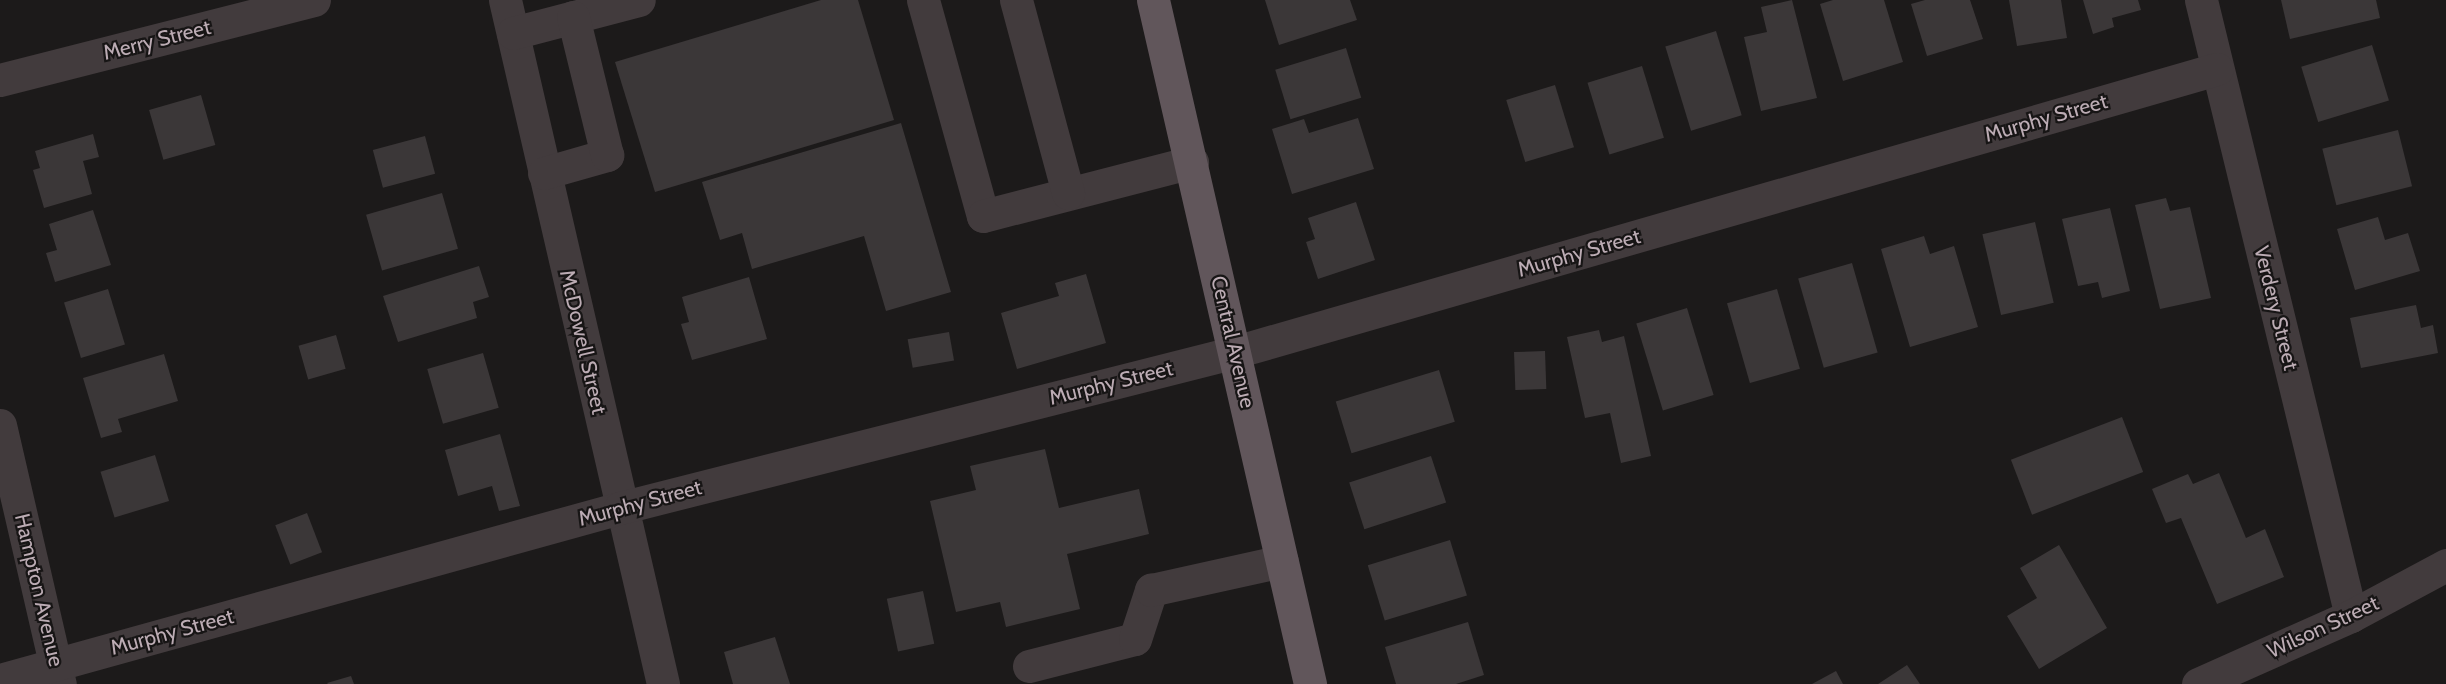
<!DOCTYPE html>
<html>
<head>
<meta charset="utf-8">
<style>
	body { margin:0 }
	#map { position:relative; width:2446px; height:684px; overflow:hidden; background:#1c1a1a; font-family:Cabin,sans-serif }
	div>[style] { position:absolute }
	.building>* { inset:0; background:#3b3738; transform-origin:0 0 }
	.minor>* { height:33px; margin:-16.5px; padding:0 16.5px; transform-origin:16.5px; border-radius:16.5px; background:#423b3d }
	.major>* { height:33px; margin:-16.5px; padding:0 16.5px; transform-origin:16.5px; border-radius:16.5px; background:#61565b }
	span { translate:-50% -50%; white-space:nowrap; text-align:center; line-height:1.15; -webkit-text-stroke:4.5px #171515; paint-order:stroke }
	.street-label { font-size:21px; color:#bcacb4 }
</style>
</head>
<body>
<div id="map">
	<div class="building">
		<div style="clip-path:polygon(821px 0,858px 0,894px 120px,655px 192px,615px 62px)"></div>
		<div style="clip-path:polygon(1265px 0,1350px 0,1357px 20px,1279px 45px)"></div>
		<div style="clip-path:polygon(1792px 0,1817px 98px,1761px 111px,1744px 37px,1767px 32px,1761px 7px)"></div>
		<div style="clip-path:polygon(1833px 0,1884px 0,1903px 62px,1843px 81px,1820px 4px)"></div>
		<div style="clip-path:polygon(1925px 0,1970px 0,1983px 39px,1927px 56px,1911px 4px)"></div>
		<div style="clip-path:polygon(2009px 0,2061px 0,2067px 38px,2017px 46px)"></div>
		<div style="clip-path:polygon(2083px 0,2138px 0,2141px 10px,2112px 18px,2114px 27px,2093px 34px)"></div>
		<div style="clip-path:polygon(2281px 0,2376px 0,2380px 18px,2290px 39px)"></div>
		<div style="left:1716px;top:31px;width:88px;height:53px;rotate:73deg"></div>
		<div style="left:2372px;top:45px;width:58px;height:74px;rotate:73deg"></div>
		<div style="left:1346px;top:48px;width:52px;height:74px;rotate:73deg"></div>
		<div style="left:1642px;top:66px;width:75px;height:57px;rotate:73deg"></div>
		<div style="left:1555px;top:85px;width:65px;height:51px;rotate:73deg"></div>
		<div style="left:201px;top:95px;width:52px;height:54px;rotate:74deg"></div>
		<div style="clip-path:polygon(1358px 118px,1374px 169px,1292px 194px,1272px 129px,1304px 119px,1309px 133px)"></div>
		<div style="clip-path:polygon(901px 123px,951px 292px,886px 311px,864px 236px,752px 269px,742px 233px,720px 240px,702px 182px)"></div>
		<div style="left:2398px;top:130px;width:58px;height:78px;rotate:76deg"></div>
		<div style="clip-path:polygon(93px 134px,99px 157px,83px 161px,92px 194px,44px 208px,33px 170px,40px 168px,35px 151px)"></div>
		<div style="left:425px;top:136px;width:39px;height:54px;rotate:75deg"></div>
		<div style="left:442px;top:193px;width:58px;height:79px;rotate:74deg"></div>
		<div style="clip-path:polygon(2166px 198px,2170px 211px,2190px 207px,2211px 298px,2160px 309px,2135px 205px)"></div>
		<div style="clip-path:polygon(1356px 202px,1375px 260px,1318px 279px,1306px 242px,1315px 239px,1308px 218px)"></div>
		<div style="clip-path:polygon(2110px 208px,2130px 291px,2102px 298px,2098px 282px,2078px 286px,2062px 219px)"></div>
		<div style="clip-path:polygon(93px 210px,111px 265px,55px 282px,46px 253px,57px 250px,49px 224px)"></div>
		<div style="clip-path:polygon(2378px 217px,2385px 240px,2408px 233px,2420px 271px,2355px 290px,2337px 229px)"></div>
		<div style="left:2035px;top:222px;width:83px;height:54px;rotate:77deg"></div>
		<div style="clip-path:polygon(1924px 236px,1930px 254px,1954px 246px,1978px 327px,1910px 347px,1881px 249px)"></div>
		<div style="left:1852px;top:263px;width:93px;height:56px;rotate:74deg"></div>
		<div style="clip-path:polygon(479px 266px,489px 297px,473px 302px,477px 318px,398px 342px,383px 296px)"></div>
		<div style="clip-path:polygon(1086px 274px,1106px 343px,1017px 369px,1001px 313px,1059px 296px,1055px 283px)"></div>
		<div style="clip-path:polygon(749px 277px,767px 339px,692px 360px,681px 324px,689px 322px,682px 297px)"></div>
		<div style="left:108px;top:289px;width:58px;height:46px;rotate:73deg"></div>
		<div style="left:1777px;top:289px;width:83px;height:52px;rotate:74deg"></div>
		<div style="clip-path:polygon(2416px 305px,2421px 328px,2433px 325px,2438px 353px,2361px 368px,2350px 318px)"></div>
		<div style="left:1687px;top:308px;width:91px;height:53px;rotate:73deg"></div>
		<div style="clip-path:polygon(1599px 330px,1602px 342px,1624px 336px,1651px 456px,1621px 463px,1610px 413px,1585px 418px,1567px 337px)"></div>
		<div style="left:949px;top:332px;width:29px;height:42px;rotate:80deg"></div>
		<div style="left:336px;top:335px;width:35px;height:39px;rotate:74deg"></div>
		<div style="left:1545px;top:351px;width:38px;height:31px;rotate:88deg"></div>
		<div style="left:483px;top:353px;width:57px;height:58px;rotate:74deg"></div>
		<div style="clip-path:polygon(164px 354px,178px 401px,118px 419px,122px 432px,101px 438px,83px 378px)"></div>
		<div style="left:1439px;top:370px;width:54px;height:108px;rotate:73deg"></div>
		<div style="left:2122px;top:417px;width:59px;height:119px;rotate:69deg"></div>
		<div style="clip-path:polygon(500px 434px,520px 506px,499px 511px,492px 486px,458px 496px,445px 450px)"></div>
		<div style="clip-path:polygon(1045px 449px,1059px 508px,1139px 489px,1149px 534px,1067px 554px,1080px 609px,1006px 627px,1000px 602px,956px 612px,930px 501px,976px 490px,970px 466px)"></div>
		<div style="left:155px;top:455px;width:48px;height:57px;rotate:73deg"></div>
		<div style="left:1431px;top:456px;width:49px;height:86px;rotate:72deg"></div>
		<div style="clip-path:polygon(2219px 473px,2246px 538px,2265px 529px,2284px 577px,2217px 604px,2181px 518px,2166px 523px,2152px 489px,2188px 474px,2193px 484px)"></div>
		<div style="left:307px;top:513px;width:42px;height:34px;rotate:69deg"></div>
		<div style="left:1450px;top:540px;width:58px;height:86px;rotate:73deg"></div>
		<div style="clip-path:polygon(2059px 545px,2107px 628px,2039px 669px,2007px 616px,2037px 598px,2020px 568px)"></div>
		<div style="left:923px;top:591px;width:54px;height:37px;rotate:78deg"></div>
		<div style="clip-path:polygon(1468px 622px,1484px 675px,1456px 684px,1396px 684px,1385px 647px)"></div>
		<div style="clip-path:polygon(775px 637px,790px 684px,733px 684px,724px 652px)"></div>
		<div style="clip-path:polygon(1907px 665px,1920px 684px,1878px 684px)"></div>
		<div style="clip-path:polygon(1836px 671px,1843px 684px,1812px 684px)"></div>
		<div style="clip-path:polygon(351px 676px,354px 684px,328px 684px,327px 683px)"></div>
	</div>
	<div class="minor">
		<div style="left:505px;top:0;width:702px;rotate:76.99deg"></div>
		<div style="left:923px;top:0;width:224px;rotate:74.5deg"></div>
		<div style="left:983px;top:216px;width:216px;rotate:-14.5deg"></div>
		<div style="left:1016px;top:0;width:200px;rotate:74.9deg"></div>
		<div style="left:2201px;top:0;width:634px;rotate:76.31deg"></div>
		<div style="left:513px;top:33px;width:130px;rotate:-14.7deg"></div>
		<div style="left:0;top:80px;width:324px;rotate:-14.3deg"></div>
		<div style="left:544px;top:173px;width:66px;rotate:-15.9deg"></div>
		<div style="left:607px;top:155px;width:142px;rotate:-103.8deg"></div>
		<div style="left:0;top:425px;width:266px;rotate:77deg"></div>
		<div style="left:1029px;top:666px;width:109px;rotate:-14.3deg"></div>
		<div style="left:1135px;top:639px;width:52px;rotate:-71.9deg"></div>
		<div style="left:1151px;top:590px;width:134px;rotate:-12.5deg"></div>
		<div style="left:0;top:680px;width:643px;rotate:-15.51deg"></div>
		<div style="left:620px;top:508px;width:634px;rotate:-14.23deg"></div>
		<div style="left:1235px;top:352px;width:1022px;rotate:-16.08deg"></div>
		<div style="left:2198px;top:684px;width:167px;rotate:-24deg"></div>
		<div style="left:2351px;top:616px;width:108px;rotate:-28.2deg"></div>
	</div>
	<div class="major">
		<div style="left:1153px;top:0;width:702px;rotate:77.07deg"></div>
	</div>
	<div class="street-label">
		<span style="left:157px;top:40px;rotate:-14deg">Merry Street</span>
		<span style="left:2046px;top:118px;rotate:-16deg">Murphy Street</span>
		<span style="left:1579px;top:253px;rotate:-16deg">Murphy Street</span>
		<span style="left:2276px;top:308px;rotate:76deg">Verdery Street</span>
		<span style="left:583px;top:342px;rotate:77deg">McDowell Street</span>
		<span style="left:1233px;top:342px;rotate:77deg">Central Avenue</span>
		<span style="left:1111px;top:383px;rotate:-14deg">Murphy Street</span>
		<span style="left:640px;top:503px;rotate:-15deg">Murphy Street</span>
		<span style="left:39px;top:590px;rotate:77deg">Hampton Avenue</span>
		<span style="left:2323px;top:627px;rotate:-25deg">Wilson Street</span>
		<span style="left:172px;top:632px;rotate:-15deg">Murphy Street</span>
	</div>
</div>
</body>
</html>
